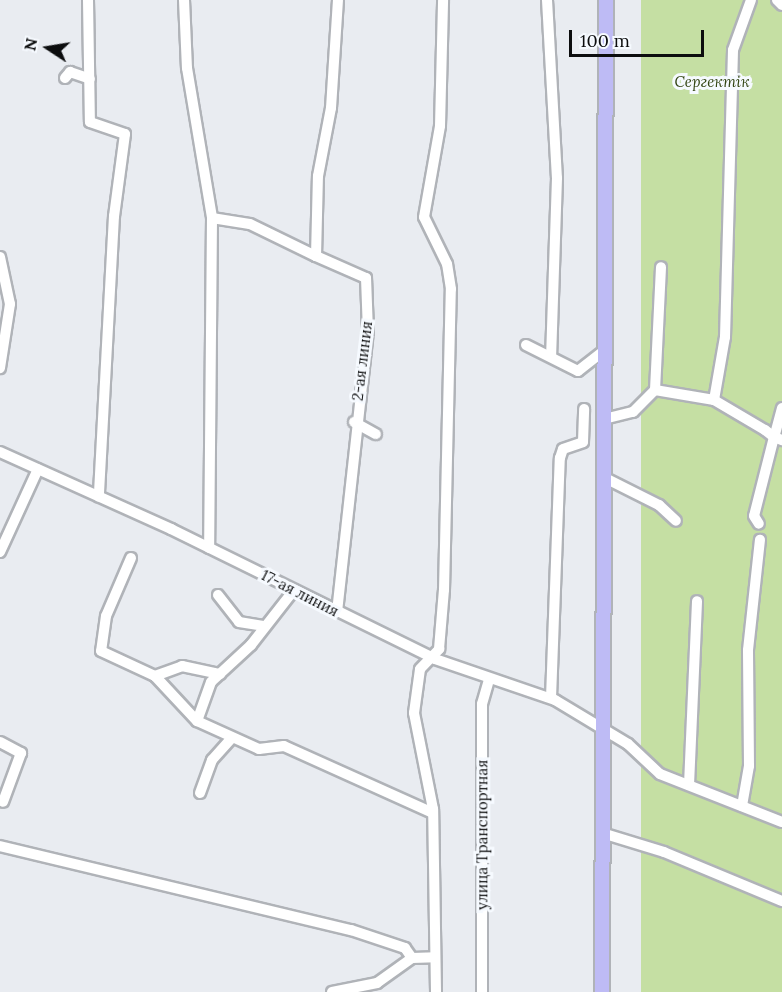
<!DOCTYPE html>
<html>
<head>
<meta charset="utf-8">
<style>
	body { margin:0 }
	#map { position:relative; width:782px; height:992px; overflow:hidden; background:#e9ecf1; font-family:Lora,serif }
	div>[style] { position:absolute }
	.green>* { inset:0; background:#c5dfa3; transform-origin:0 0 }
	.roads { filter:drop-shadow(2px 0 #b0b3b8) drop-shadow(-2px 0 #b0b3b8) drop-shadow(0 2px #b0b3b8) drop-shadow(0 -2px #b0b3b8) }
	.minor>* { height:10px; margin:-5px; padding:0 5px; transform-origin:5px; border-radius:5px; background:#fff }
	.major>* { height:14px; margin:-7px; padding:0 7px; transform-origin:7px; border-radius:7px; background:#bebbf5 }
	span { translate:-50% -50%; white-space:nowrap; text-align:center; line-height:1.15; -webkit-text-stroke:6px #f6faff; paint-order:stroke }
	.park-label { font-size:15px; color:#334513; font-style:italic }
	.street-label { font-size:15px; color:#0c0d0e }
	.north { position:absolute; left:18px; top:18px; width:60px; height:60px; -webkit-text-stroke:4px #f6faff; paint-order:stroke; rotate:282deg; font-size:16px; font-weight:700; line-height:24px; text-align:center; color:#0c0d0e }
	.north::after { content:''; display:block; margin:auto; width:21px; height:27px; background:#0c0d0e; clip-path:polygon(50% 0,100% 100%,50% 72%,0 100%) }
	.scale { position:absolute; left:569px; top:30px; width:135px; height:27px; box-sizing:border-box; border:3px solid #0c0d0e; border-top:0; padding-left:8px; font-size:18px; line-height:21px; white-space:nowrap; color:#0c0d0e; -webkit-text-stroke:4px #f6faff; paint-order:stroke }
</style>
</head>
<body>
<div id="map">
	<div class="green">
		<div style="left:641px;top:0;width:141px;height:992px"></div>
	</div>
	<div class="roads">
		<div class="minor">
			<div style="left:88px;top:0;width:122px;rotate:89.1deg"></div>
			<div style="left:90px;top:122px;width:37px;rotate:19deg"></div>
			<div style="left:125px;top:134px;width:83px;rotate:97.6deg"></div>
			<div style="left:114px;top:216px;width:281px;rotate:93.1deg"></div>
			<div style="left:184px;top:0;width:68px;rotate:87.5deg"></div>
			<div style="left:187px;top:68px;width:152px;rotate:80.5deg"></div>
			<div style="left:212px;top:218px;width:330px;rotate:90.5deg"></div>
			<div style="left:547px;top:0;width:178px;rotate:86.8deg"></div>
			<div style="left:557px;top:178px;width:177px;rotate:91.9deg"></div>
			<div style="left:777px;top:0;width:7px;rotate:45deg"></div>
			<div style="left:65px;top:78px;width:8px;rotate:-50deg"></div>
			<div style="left:70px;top:72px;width:21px;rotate:19deg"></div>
			<div style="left:212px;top:218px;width:38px;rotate:9deg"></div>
			<div style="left:250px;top:224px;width:73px;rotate:25.9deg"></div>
			<div style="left:0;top:257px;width:48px;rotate:78deg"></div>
			<div style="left:10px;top:304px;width:65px;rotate:98.9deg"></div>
			<div style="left:526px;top:345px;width:58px;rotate:26.6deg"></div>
			<div style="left:578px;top:371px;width:33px;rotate:-38deg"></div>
			<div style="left:655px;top:390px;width:123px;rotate:-87.2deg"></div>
			<div style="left:714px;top:400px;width:64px;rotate:-80.1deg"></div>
			<div style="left:725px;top:337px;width:287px;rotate:-88.4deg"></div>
			<div style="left:733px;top:50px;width:53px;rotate:-70.2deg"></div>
			<div style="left:782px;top:408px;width:30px;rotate:105deg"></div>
			<div style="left:774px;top:437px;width:9px;rotate:21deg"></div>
			<div style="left:604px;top:419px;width:30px;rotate:-14deg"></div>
			<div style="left:633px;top:412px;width:31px;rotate:-45deg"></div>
			<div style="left:655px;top:390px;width:60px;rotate:9.6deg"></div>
			<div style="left:714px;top:400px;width:59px;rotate:30.5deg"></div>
			<div style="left:765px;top:430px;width:11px;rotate:38deg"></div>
			<div style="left:774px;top:437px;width:81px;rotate:104.2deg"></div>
			<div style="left:754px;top:516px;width:9px;rotate:58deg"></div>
			<div style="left:354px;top:422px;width:25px;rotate:29deg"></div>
			<div style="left:0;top:452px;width:188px;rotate:24.2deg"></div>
			<div style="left:171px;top:529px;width:294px;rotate:26.2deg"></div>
			<div style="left:435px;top:659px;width:127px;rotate:18.9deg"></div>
			<div style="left:555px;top:700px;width:85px;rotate:31.1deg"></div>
			<div style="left:628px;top:744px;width:44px;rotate:43.2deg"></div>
			<div style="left:660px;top:774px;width:131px;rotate:21.5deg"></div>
			<div style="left:603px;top:477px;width:63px;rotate:26.6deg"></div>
			<div style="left:659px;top:505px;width:23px;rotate:43deg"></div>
			<div style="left:0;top:552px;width:91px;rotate:-65.4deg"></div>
			<div style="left:131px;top:558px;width:63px;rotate:113.3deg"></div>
			<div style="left:106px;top:616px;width:35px;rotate:98deg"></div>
			<div style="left:101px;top:651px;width:60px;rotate:24.8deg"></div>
			<div style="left:155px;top:676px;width:62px;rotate:47deg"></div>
			<div style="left:294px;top:590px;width:70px;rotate:128deg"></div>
			<div style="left:251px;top:645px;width:54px;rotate:137.2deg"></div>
			<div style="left:211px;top:682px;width:41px;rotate:109.7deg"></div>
			<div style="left:197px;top:721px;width:68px;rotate:24.3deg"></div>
			<div style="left:259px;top:749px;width:25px;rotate:-7deg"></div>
			<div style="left:284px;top:746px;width:163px;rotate:24.2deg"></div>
			<div style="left:218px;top:595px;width:34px;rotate:52deg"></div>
			<div style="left:239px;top:622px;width:26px;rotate:9deg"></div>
			<div style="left:337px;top:612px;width:282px;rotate:-83.7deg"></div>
			<div style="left:368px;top:332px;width:54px;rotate:-92.1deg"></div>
			<div style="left:366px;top:278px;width:55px;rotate:-156.3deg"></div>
			<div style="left:316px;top:256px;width:80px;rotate:-88.6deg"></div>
			<div style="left:318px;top:176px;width:69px;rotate:-79.2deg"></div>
			<div style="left:331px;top:108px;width:108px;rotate:-86.3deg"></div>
			<div style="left:155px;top:676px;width:29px;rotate:-20deg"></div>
			<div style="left:182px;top:666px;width:39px;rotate:12deg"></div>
			<div style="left:551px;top:698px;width:240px;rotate:-87.9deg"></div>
			<div style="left:560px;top:458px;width:9px;rotate:-72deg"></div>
			<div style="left:563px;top:449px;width:21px;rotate:-19deg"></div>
			<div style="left:583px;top:442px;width:33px;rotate:-88deg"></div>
			<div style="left:0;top:742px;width:24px;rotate:28deg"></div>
			<div style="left:21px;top:753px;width:52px;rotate:110.2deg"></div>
			<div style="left:689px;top:785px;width:184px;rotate:-87.5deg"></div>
			<div style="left:200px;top:793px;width:35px;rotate:-70deg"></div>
			<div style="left:212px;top:760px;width:30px;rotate:-48deg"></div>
			<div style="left:742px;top:806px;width:41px;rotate:-80.1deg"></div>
			<div style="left:749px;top:766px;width:116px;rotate:-90.5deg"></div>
			<div style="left:748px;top:650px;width:111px;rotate:-83.8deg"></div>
			<div style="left:602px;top:833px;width:65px;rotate:17deg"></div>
			<div style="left:664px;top:852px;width:128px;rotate:22.6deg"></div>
			<div style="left:0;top:846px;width:361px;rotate:13.5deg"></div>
			<div style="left:351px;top:930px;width:57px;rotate:18.4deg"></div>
			<div style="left:405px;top:948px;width:12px;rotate:55deg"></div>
			<div style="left:332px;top:992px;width:46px;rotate:-11.3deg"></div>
			<div style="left:377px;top:983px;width:43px;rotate:-35.5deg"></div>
			<div style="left:412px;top:958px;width:23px;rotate:-2deg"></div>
			<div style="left:436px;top:992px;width:183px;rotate:-90.9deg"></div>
			<div style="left:433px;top:809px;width:98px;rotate:-101.2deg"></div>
			<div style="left:414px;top:713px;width:44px;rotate:-82.2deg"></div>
			<div style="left:420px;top:669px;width:28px;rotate:-46deg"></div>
			<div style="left:439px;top:649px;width:59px;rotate:-85.2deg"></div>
			<div style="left:444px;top:590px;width:301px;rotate:-88.7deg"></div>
			<div style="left:451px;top:289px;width:25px;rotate:-99deg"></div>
			<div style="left:447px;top:264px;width:52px;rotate:-116.1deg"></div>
			<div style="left:424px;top:217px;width:92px;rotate:-80deg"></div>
			<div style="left:440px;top:126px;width:126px;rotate:-88.6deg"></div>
			<div style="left:482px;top:992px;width:288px;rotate:-90deg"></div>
			<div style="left:482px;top:704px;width:26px;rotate:-74deg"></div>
		</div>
		<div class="major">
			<div style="left:602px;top:992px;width:992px;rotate:-89.77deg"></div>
		</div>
	</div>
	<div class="park-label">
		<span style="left:712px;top:82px">Сергектік</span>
	</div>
	<div class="street-label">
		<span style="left:362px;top:361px;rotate:-83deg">2-ая линия</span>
		<span style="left:300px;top:593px;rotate:27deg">17-ая линия</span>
		<span style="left:482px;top:835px;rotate:-90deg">улица Транспортная</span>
	</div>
	<div class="north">N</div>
	<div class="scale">100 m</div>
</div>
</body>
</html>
